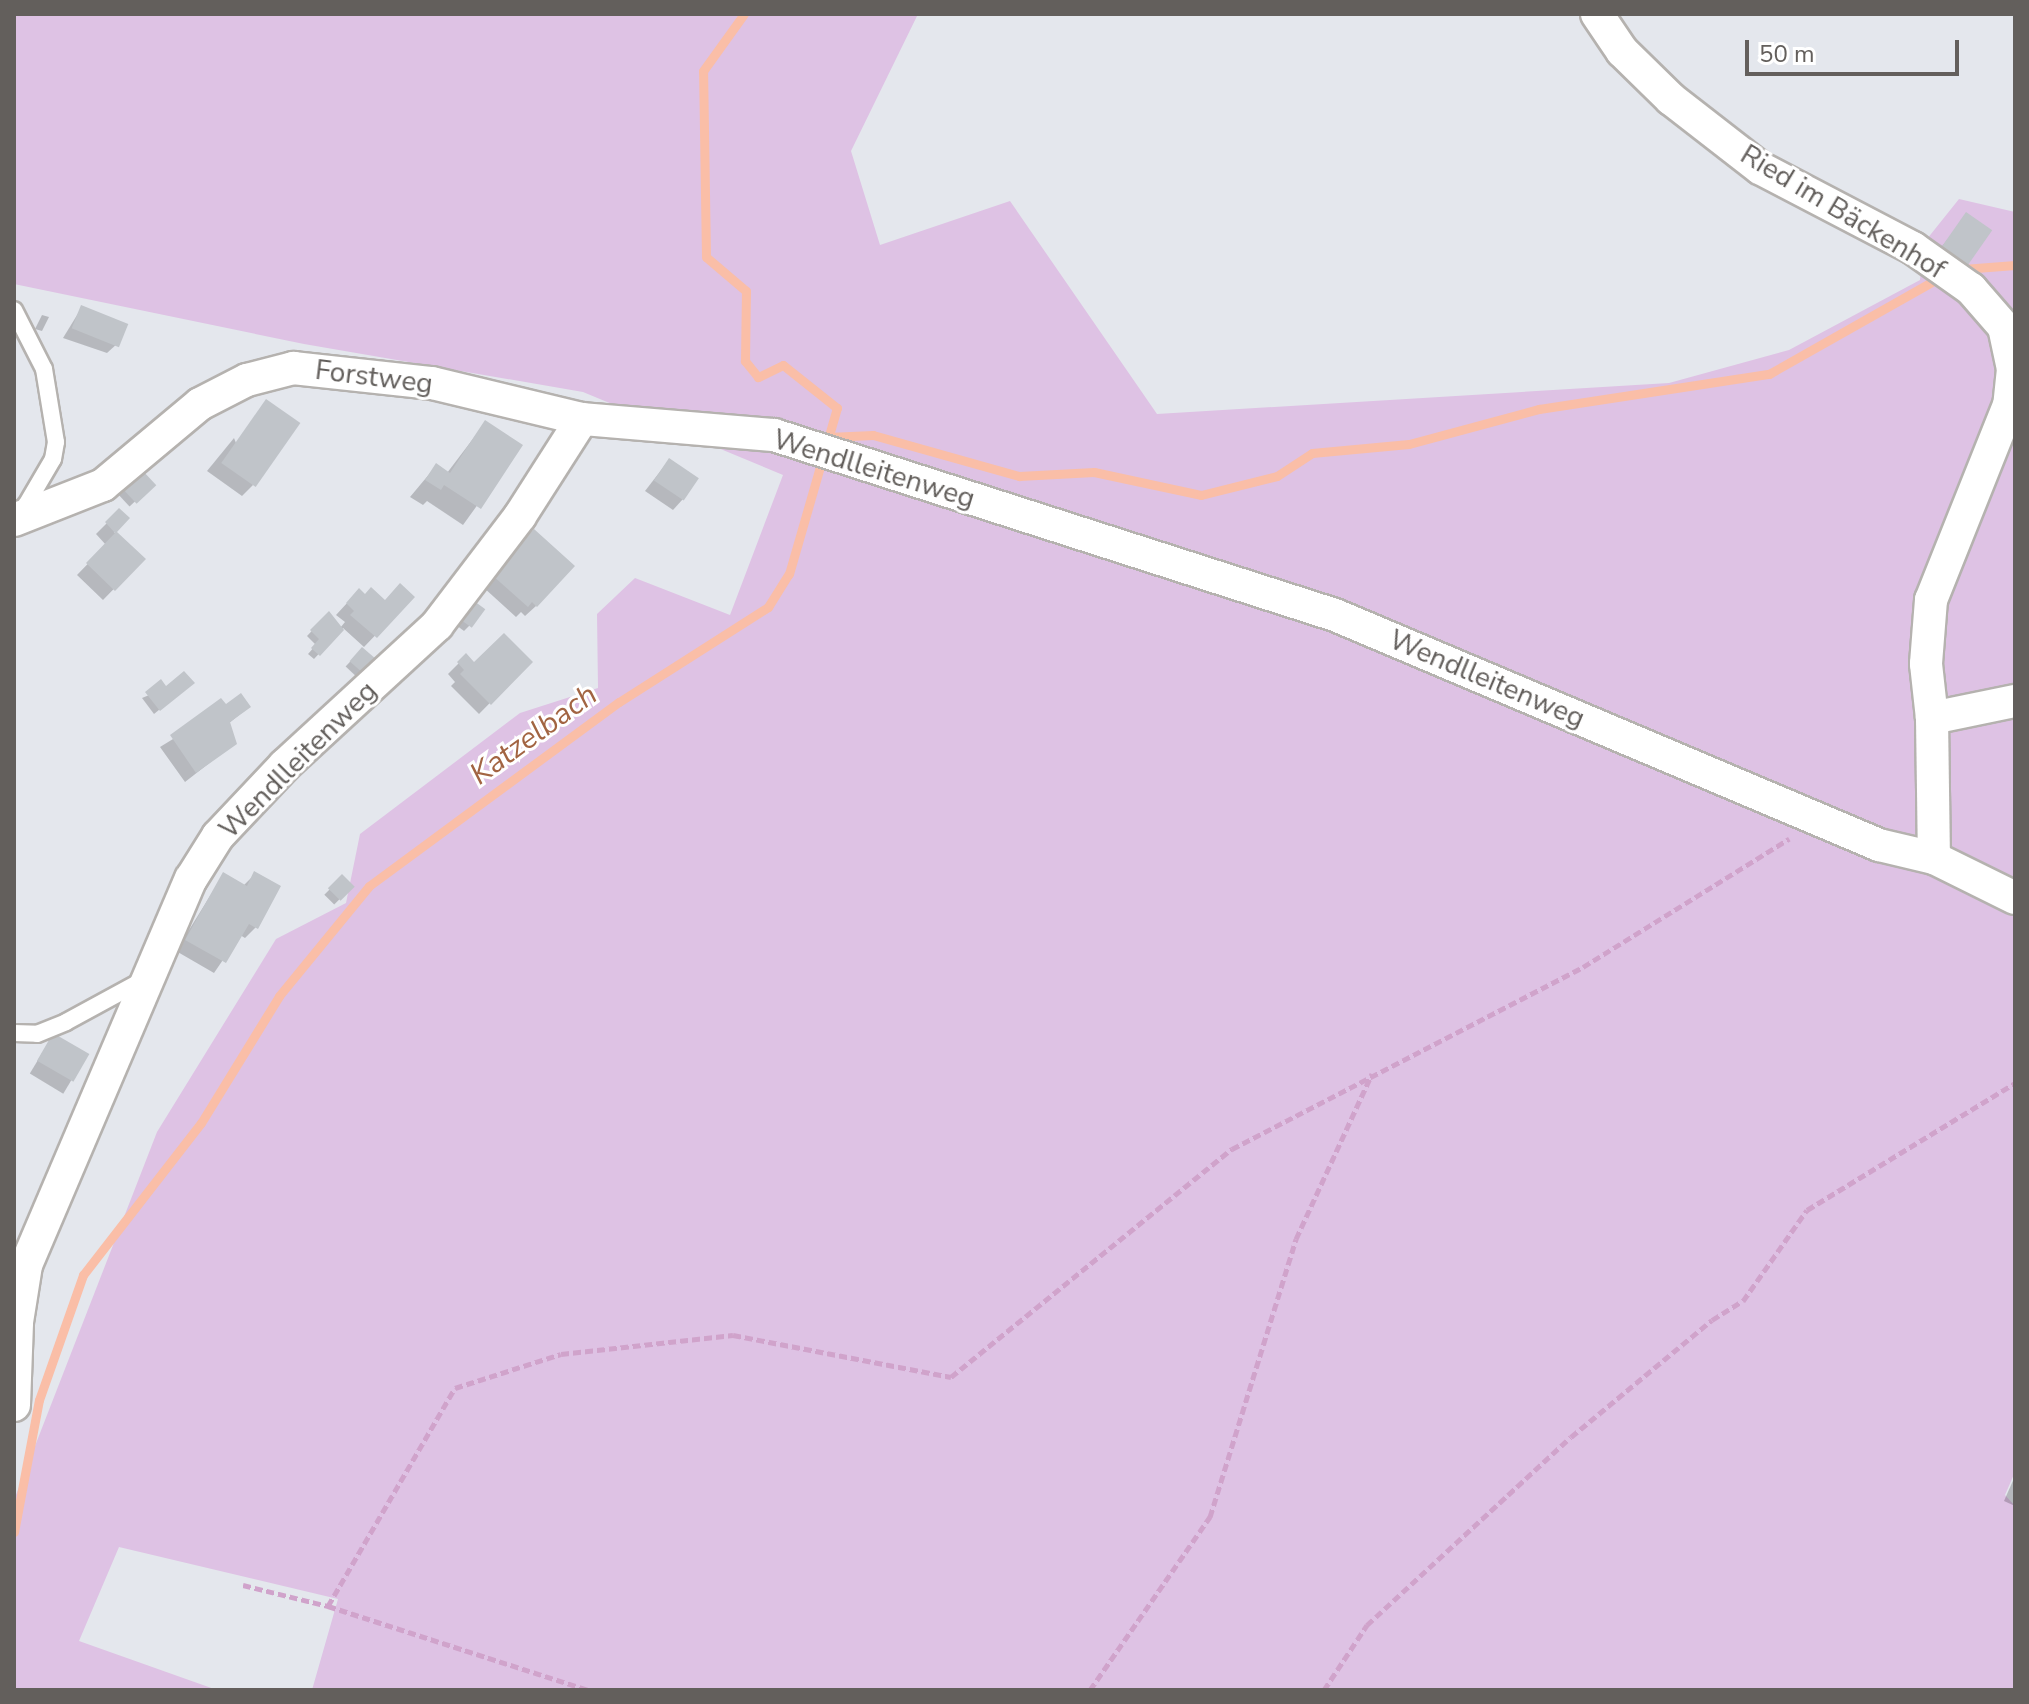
<!DOCTYPE html>
<html>
<head>
<meta charset="utf-8">
<style>
	body { margin:0 }
	#map { position:relative; width:2029px; height:1704px; overflow:hidden; background:#e4e7ed; font-family:"Nunito Sans",sans-serif }
	div>[style] { position:absolute }
	.green>* { inset:0; background:#dec2e4 }
	.shadow>* { inset:0; background:#0003; transform-origin:0 0 }
	.stream>* { height:9px; margin:-4.5px; padding:0 4.5px; transform-origin:4.5px; border-radius:4.5px; background:#fabea7 }
	.building>* { inset:0; background:#c0c4c9; transform-origin:0 0 }
	.path>* { height:5px; margin-top:-2.5px; transform-origin:0; background:repeating-linear-gradient(90deg,#d0a3cb 0 8px,transparent 0 12px) }
	.roads { filter:drop-shadow(2px 0 #b5b2af) drop-shadow(-2px 0 #b5b2af) drop-shadow(0 2px #b5b2af) drop-shadow(0 -2px #b5b2af) }
	.lane>* { height:16px; margin:-8px; padding:0 8px; transform-origin:8px; border-radius:8px; background:#fff }
	.street>* { height:32px; margin:-16px; padding:0 16px; transform-origin:16px; border-radius:16px; background:#fff }
	span { translate:-50% -50%; white-space:nowrap; text-align:center; line-height:1.15; -webkit-text-stroke:6px #fff; paint-order:stroke }
	.street-label { font-size:28px; color:#635f5c }
	.water-label { font-size:30px; color:#a26442; font-style:italic }
	.frame { position:absolute; inset:0; border:16px solid #635f5c; pointer-events:none }
	.scale { position:absolute; left:1745px; top:40px; width:214px; height:36px; box-sizing:border-box; border:4px solid #635f5c; border-top:0; padding-left:10px; font-size:24px; line-height:28px; white-space:nowrap; color:#635f5c; -webkit-text-stroke:6px #fff; paint-order:stroke }
</style>
</head>
<body>
<div id="map">
	<div class="green">
		<div style="clip-path:polygon(14px 14px,918px 14px,851px 151px,880px 245px,1010px 201px,1157px 414px,1669px 383px,1789px 350px,1920px 280px,1923px 244px,1959px 199px,2015px 212px,2015px 1472px,2005px 1495px,2015px 1506px,2015px 1690px,312px 1690px,338px 1599px,119px 1547px,79px 1641px,217px 1690px,14px 1690px,14px 1500px,157px 1132px,276px 939px,346px 903px,360px 834px,520px 713px,598px 688px,597px 614px,635px 578px,730px 615px,783px 475px,583px 392px,304px 344px,14px 284px)"></div>
	</div>
	<div class="shadow">
		<div style="clip-path:polygon(1967px 215px,1965px 264px,1954px 275px,1932px 259px)"></div>
		<div style="clip-path:polygon(82px 307px,118px 343px,107px 353px,63px 338px)"></div>
		<div style="clip-path:polygon(42px 315px,49px 317px,42px 331px,35px 329px)"></div>
		<div style="clip-path:polygon(485px 423px,520px 446px,463px 525px,427px 501px,423px 505px,410px 497px,436px 466px,447px 473px)"></div>
		<div style="clip-path:polygon(234px 438px,253px 485px,242px 496px,207px 471px)"></div>
		<div style="clip-path:polygon(669px 460px,683px 499px,673px 510px,645px 491px)"></div>
		<div style="left:142px;top:473px;width:16px;height:32px;rotate:47deg"></div>
		<div style="clip-path:polygon(119px 511px,114px 532px,143px 559px,103px 600px,77px 575px,106px 545px,96px 534px)"></div>
		<div style="clip-path:polygon(524px 542px,536px 606px,525px 616px,521px 612px,516px 617px,483px 587px)"></div>
		<div style="clip-path:polygon(364px 596px,385px 602px,412px 597px,364px 647px,343px 628px,314px 659px,308px 654px,316px 645px,307px 636px,328px 614px,340px 628px,345px 622px,336px 615px,348px 602px)"></div>
		<div style="clip-path:polygon(469px 608px,469px 626px,464px 631px,456px 625px)"></div>
		<div style="left:362px;top:649px;width:16px;height:24px;rotate:43deg"></div>
		<div style="clip-path:polygon(466px 656px,474px 665px,530px 662px,479px 714px,451px 686px,455px 682px,448px 674px)"></div>
		<div style="clip-path:polygon(187px 687px,154px 714px,142px 698px,166px 688px)"></div>
		<div style="clip-path:polygon(225px 707px,249px 707px,228px 724px,235px 743px,185px 782px,160px 747px)"></div>
		<div style="clip-path:polygon(255px 874px,256px 927px,245px 938px,240px 935px,214px 973px,176px 951px,223px 875px,243px 886px)"></div>
		<div style="left:342px;top:877px;width:14px;height:25px;rotate:45deg"></div>
		<div style="left:53px;top:1035px;width:39px;height:45px;rotate:31deg"></div>
		<div style="clip-path:polygon(2015px 1476px,2015px 1506px,2004px 1501px)"></div>
	</div>
	<div class="stream">
		<div style="left:1963px;top:269px;width:52px;rotate:-4.4deg"></div>
		<div style="left:828px;top:437px;width:45px;rotate:-2.5deg"></div>
		<div style="left:873px;top:435px;width:152px;rotate:15.7deg"></div>
		<div style="left:1019px;top:476px;width:75px;rotate:-3.1deg"></div>
		<div style="left:1094px;top:472px;width:109px;rotate:12.1deg"></div>
		<div style="left:1201px;top:495px;width:78px;rotate:-14deg"></div>
		<div style="left:1277px;top:476px;width:42px;rotate:-33.3deg"></div>
		<div style="left:1312px;top:453px;width:97px;rotate:-5.3deg"></div>
		<div style="left:1409px;top:444px;width:135px;rotate:-15.1deg"></div>
		<div style="left:1539px;top:409px;width:233px;rotate:-8.7deg"></div>
		<div style="left:1769px;top:374px;width:195px;rotate:-29.5deg"></div>
		<div style="left:14px;top:1532px;width:134px;rotate:-79.3deg"></div>
		<div style="left:39px;top:1400px;width:133px;rotate:-70.6deg"></div>
		<div style="left:83px;top:1275px;width:192px;rotate:-52.2deg"></div>
		<div style="left:201px;top:1123px;width:149px;rotate:-58.4deg"></div>
		<div style="left:279px;top:996px;width:142px;rotate:-50.7deg"></div>
		<div style="left:369px;top:886px;width:310px;rotate:-36.4deg"></div>
		<div style="left:619px;top:702px;width:177px;rotate:-32.5deg"></div>
		<div style="left:768px;top:607px;width:39px;rotate:-58deg"></div>
		<div style="left:789px;top:574px;width:173px;rotate:-73.9deg"></div>
		<div style="left:837px;top:408px;width:69px;rotate:-141.5deg"></div>
		<div style="left:783px;top:365px;width:28px;rotate:154deg"></div>
		<div style="left:758px;top:377px;width:21px;rotate:-129deg"></div>
		<div style="left:745px;top:361px;width:70px;rotate:-89.2deg"></div>
		<div style="left:746px;top:291px;width:52px;rotate:-139.6deg"></div>
		<div style="left:706px;top:257px;width:186px;rotate:-90.9deg"></div>
		<div style="left:703px;top:71px;width:70px;rotate:-54.3deg"></div>
	</div>
	<div class="building">
		<div style="left:1966px;top:212px;width:32px;height:43px;rotate:35deg"></div>
		<div style="left:81px;top:305px;width:51px;height:25px;rotate:22deg"></div>
		<div style="left:266px;top:399px;width:42px;height:78px;rotate:35deg"></div>
		<div style="clip-path:polygon(485px 420px,523px 445px,481px 509px,444px 485px,441px 490px,425px 480px,436px 463px,450px 473px)"></div>
		<div style="left:669px;top:458px;width:36px;height:27px;rotate:34deg"></div>
		<div style="left:142px;top:470px;width:21px;height:27px;rotate:47deg"></div>
		<div style="clip-path:polygon(119px 508px,130px 518px,117px 532px,146px 559px,115px 591px,86px 563px,115px 533px,105px 522px)"></div>
		<div style="clip-path:polygon(534px 529px,575px 566px,537px 607px,532px 602px,528px 607px,492px 575px)"></div>
		<div style="clip-path:polygon(400px 583px,415px 597px,377px 638px,350px 615px,354px 611px,346px 603px,359px 588px,365px 594px,371px 587px,385px 600px)"></div>
		<div style="left:474px;top:601px;width:14px;height:23px;rotate:36deg"></div>
		<div style="clip-path:polygon(329px 611px,344px 630px,320px 656px,311px 648px,319px 639px,310px 630px)"></div>
		<div style="clip-path:polygon(504px 633px,533px 662px,491px 705px,460px 674px,464px 670px,457px 662px,466px 653px,474px 662px)"></div>
		<div style="left:362px;top:647px;width:20px;height:19px;rotate:41deg"></div>
		<div style="clip-path:polygon(184px 671px,195px 683px,160px 711px,145px 692px,161px 679px,166px 686px)"></div>
		<div style="clip-path:polygon(241px 693px,251px 707px,230px 722px,237px 744px,196px 773px,170px 735px,221px 698px,226px 704px)"></div>
		<div style="clip-path:polygon(254px 871px,281px 886px,258px 929px,249px 924px,226px 963px,185px 940px,223px 872px,247px 886px)"></div>
		<div style="left:342px;top:874px;width:18px;height:20px;rotate:45deg"></div>
		<div style="left:53px;top:1033px;width:42px;height:32px;rotate:30deg"></div>
	</div>
	<div class="path">
		<div style="left:243px;top:1585px;width:88px;rotate:13.9deg"></div>
		<div style="left:328px;top:1606px;width:252px;rotate:-59.8deg"></div>
		<div style="left:455px;top:1388px;width:111px;rotate:-17.8deg"></div>
		<div style="left:561px;top:1354px;width:173px;rotate:-6.3deg"></div>
		<div style="left:733px;top:1335px;width:222px;rotate:10.9deg"></div>
		<div style="left:951px;top:1377px;width:362px;rotate:-39.1deg"></div>
		<div style="left:1232px;top:1149px;width:395px;rotate:-27.4deg"></div>
		<div style="left:1583px;top:967px;width:243px;rotate:-31.9deg"></div>
		<div style="left:328px;top:1606px;width:273px;rotate:17.9deg"></div>
		<div style="left:1090px;top:1690px;width:211px;rotate:-55.3deg"></div>
		<div style="left:1210px;top:1517px;width:291px;rotate:-72.8deg"></div>
		<div style="left:1296px;top:1239px;width:182px;rotate:-65.3deg"></div>
		<div style="left:1324px;top:1690px;width:78px;rotate:-56.5deg"></div>
		<div style="left:1367px;top:1625px;width:277px;rotate:-42.7deg"></div>
		<div style="left:1571px;top:1437px;width:183px;rotate:-39.7deg"></div>
		<div style="left:1712px;top:1320px;width:36px;rotate:-32deg"></div>
		<div style="left:1743px;top:1301px;width:111px;rotate:-54.9deg"></div>
		<div style="left:1807px;top:1210px;width:244px;rotate:-31.4deg"></div>
	</div>
	<div class="roads">
		<div class="lane">
			<div style="left:14px;top:310px;width:66px;rotate:63deg"></div>
			<div style="left:44px;top:369px;width:74px;rotate:80.7deg"></div>
			<div style="left:56px;top:442px;width:17px;rotate:100deg"></div>
			<div style="left:53px;top:459px;width:53px;rotate:120.4deg"></div>
			<div style="left:26px;top:505px;width:10px;rotate:90deg"></div>
			<div style="left:14px;top:1033px;width:23px;rotate:2deg"></div>
			<div style="left:37px;top:1034px;width:31px;rotate:-22deg"></div>
			<div style="left:66px;top:1022px;width:90px;rotate:-28.6deg"></div>
		</div>
		<div class="street">
			<div style="left:1597px;top:14px;width:45px;rotate:56deg"></div>
			<div style="left:1622px;top:51px;width:69px;rotate:44.4deg"></div>
			<div style="left:1671px;top:99px;width:113px;rotate:37.8deg"></div>
			<div style="left:1760px;top:168px;width:173px;rotate:27.6deg"></div>
			<div style="left:1913px;top:248px;width:71px;rotate:35.3deg"></div>
			<div style="left:1971px;top:289px;width:50px;rotate:49deg"></div>
			<div style="left:2004px;top:327px;width:43px;rotate:77.9deg"></div>
			<div style="left:2013px;top:369px;width:36px;rotate:96deg"></div>
			<div style="left:2009px;top:405px;width:210px;rotate:111.8deg"></div>
			<div style="left:1931px;top:600px;width:64px;rotate:94.5deg"></div>
			<div style="left:1926px;top:664px;width:54px;rotate:83.7deg"></div>
			<div style="left:1932px;top:718px;width:140px;rotate:89.2deg"></div>
			<div style="left:14px;top:520px;width:96px;rotate:-21.5deg"></div>
			<div style="left:103px;top:485px;width:126px;rotate:-39.9deg"></div>
			<div style="left:200px;top:404px;width:53px;rotate:-27.1deg"></div>
			<div style="left:247px;top:380px;width:48px;rotate:-14.6deg"></div>
			<div style="left:293px;top:368px;width:140px;rotate:6.2deg"></div>
			<div style="left:432px;top:383px;width:154px;rotate:13.5deg"></div>
			<div style="left:582px;top:419px;width:193px;rotate:4.8deg"></div>
			<div style="left:774px;top:435px;width:589px;rotate:17.79deg"></div>
			<div style="left:1335px;top:615px;width:591px;rotate:22.92deg"></div>
			<div style="left:1879px;top:845px;width:57px;rotate:13.3deg"></div>
			<div style="left:1934px;top:858px;width:90px;rotate:26.3deg"></div>
			<div style="left:1932px;top:718px;width:85px;rotate:-11.6deg"></div>
			<div style="left:14px;top:1405px;width:83px;rotate:-87.9deg"></div>
			<div style="left:17px;top:1322px;width:58px;rotate:-81deg"></div>
			<div style="left:26px;top:1265px;width:420px;rotate:-66.9deg"></div>
			<div style="left:191px;top:879px;width:51px;rotate:-57.9deg"></div>
			<div style="left:218px;top:836px;width:98px;rotate:-46.7deg"></div>
			<div style="left:285px;top:765px;width:207px;rotate:-42.6deg"></div>
			<div style="left:437px;top:625px;width:137px;rotate:-52.7deg"></div>
			<div style="left:520px;top:516px;width:115px;rotate:-57.4deg"></div>
		</div>
	</div>
	<div class="street-label">
		<span style="left:1843px;top:212px;rotate:31deg">Ried im Bäckenhof</span>
		<span style="left:374px;top:377px;rotate:7deg">Forstweg</span>
		<span style="left:874px;top:469px;rotate:17deg">Wendlleitenweg</span>
		<span style="left:1487px;top:679px;rotate:23deg">Wendlleitenweg</span>
		<span style="left:298px;top:760px;rotate:-45deg">Wendlleitenweg</span>
	</div>
	<div class="water-label">
		<span style="left:534px;top:735px;rotate:-36deg">Katzelbach</span>
	</div>
	<div class="frame"></div>
	<div class="scale">50 m</div>
</div>
</body>
</html>
